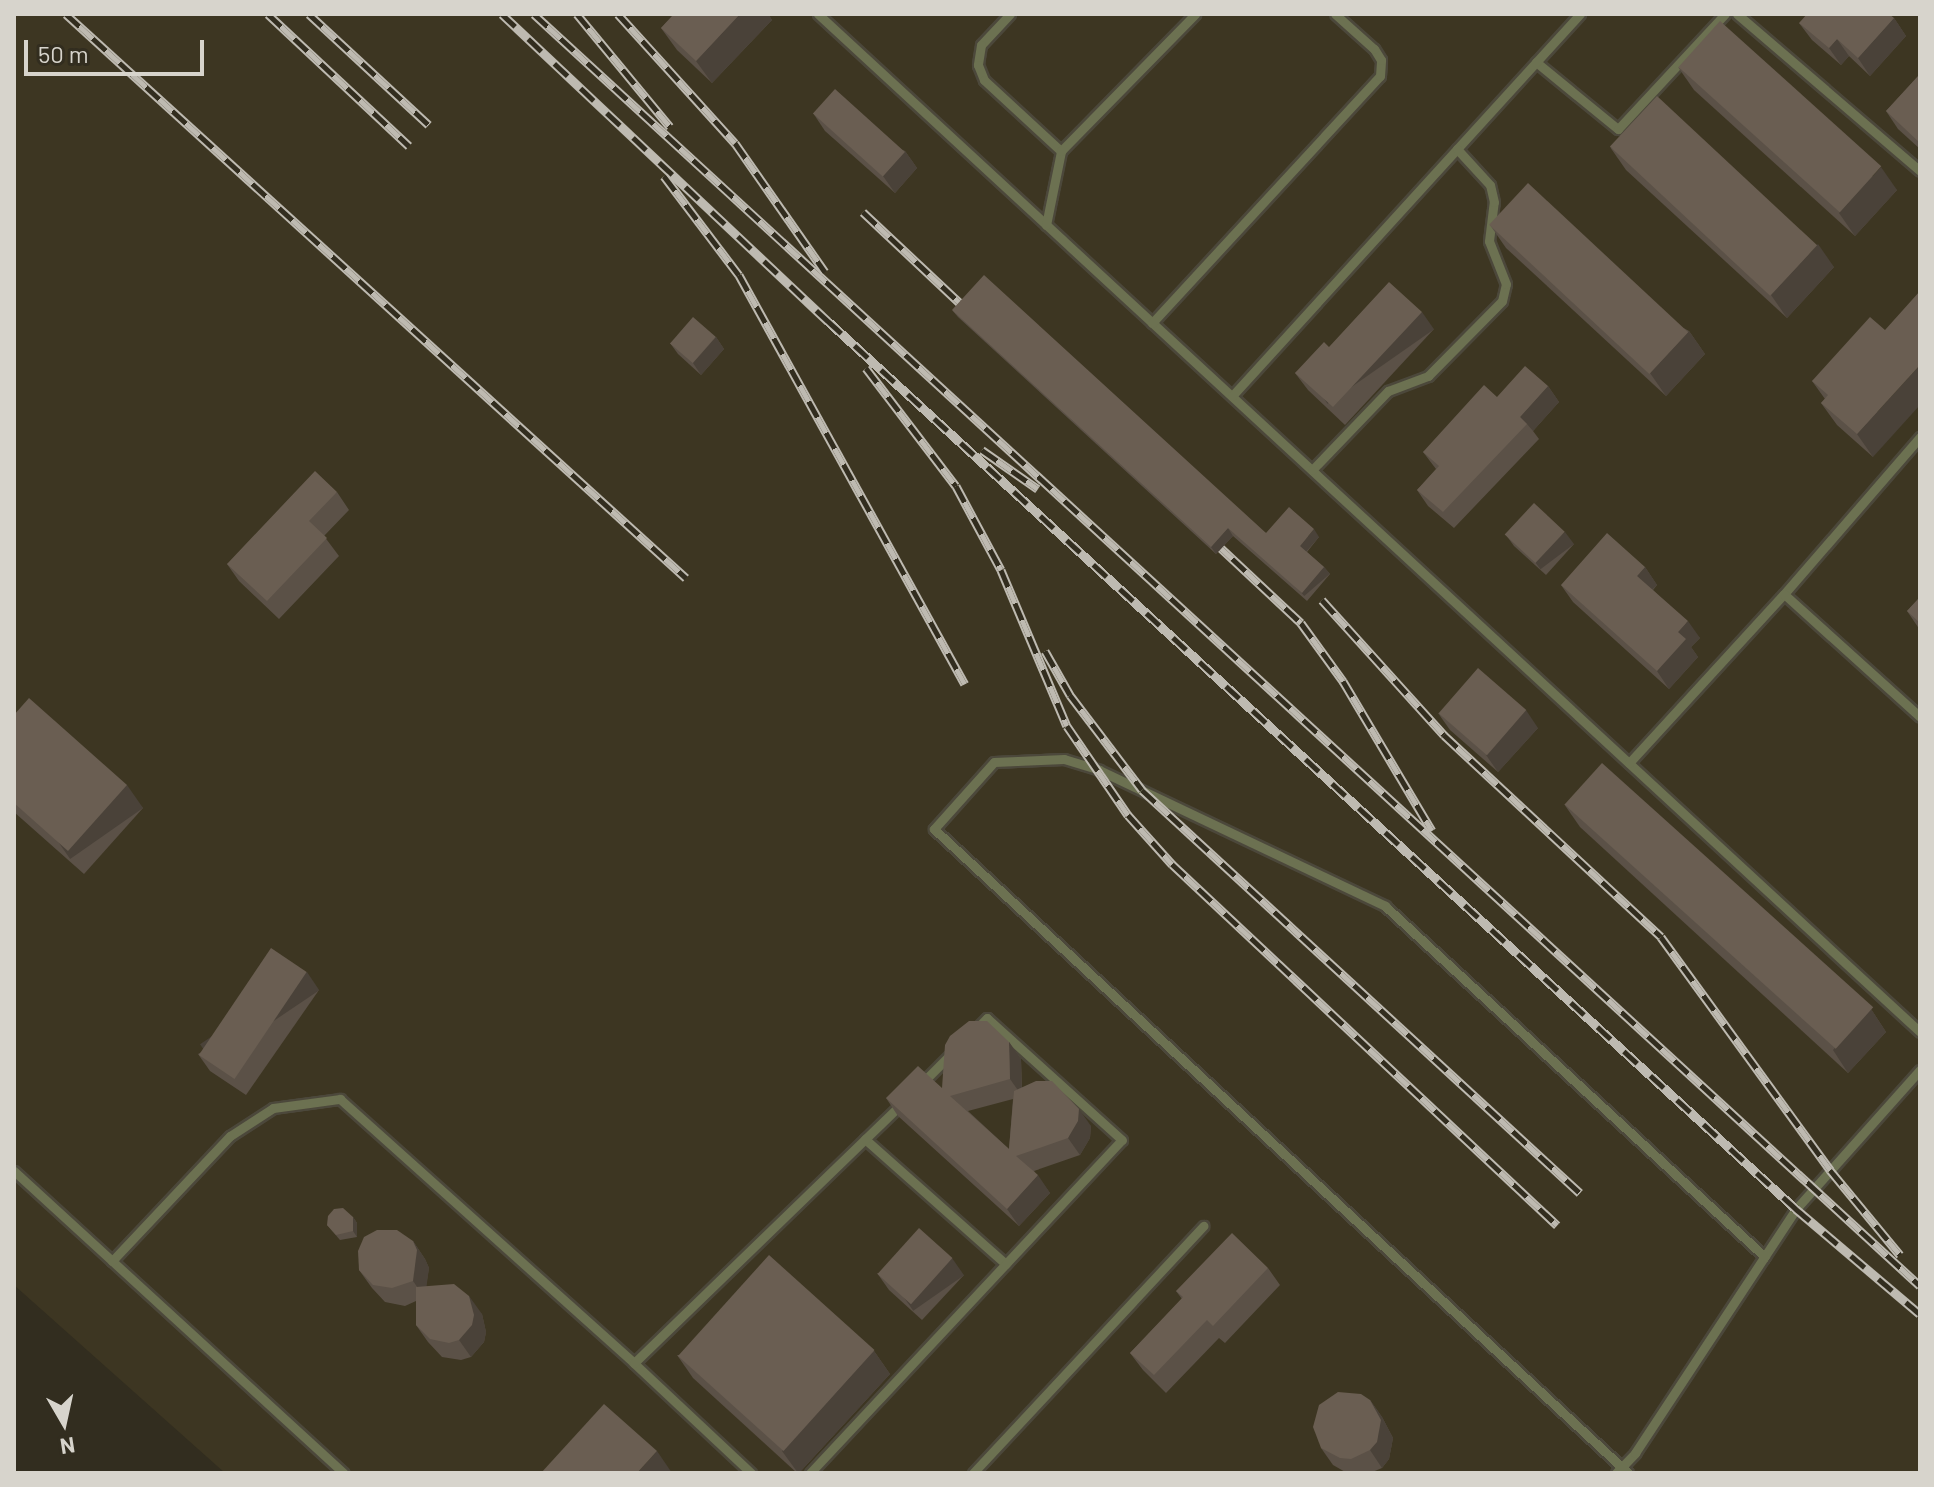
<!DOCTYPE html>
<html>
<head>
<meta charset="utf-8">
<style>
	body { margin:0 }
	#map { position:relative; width:1934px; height:1487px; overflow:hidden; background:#322d1f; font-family:Barlow,sans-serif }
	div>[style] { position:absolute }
	.built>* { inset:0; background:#3d3622 }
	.roads { filter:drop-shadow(2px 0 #4c483b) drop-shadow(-2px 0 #4c483b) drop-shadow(0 2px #4c483b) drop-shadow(0 -2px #4c483b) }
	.service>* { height:9px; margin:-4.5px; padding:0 4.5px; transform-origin:4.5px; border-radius:4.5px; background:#6c7151 }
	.rail>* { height:9px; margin-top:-4.5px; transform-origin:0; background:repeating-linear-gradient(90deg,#322d1f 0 18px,#bebab1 0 36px); box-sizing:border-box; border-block:2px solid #bebab1 }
	.wall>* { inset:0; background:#5b5147 }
	.shaded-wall>* { inset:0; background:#4a4239; transform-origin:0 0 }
	.building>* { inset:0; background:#6a5e52; transform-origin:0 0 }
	span { translate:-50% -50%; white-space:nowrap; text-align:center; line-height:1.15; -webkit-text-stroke:6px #322d1f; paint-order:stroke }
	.frame { position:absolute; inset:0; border:16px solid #d7d4cc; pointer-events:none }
	.north { position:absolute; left:24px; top:1383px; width:80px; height:80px; -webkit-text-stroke:6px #322d1f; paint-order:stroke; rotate:171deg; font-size:22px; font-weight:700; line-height:32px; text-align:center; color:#d7d4cc }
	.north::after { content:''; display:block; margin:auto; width:28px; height:36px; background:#d7d4cc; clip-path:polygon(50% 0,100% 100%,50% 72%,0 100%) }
	.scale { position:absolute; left:24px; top:40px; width:180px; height:36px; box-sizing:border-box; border:4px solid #d7d4cc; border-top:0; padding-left:10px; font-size:24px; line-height:28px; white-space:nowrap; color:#d7d4cc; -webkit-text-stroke:6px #322d1f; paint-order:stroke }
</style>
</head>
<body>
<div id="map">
	<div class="built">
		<div style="clip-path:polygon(14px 14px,1920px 14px,1920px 1473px,225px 1473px,14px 1285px)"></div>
	</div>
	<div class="roads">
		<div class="service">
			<div style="left:818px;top:14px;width:1500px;rotate:42.73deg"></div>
			<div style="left:1010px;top:14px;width:42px;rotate:133.1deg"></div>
			<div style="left:981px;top:45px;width:20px;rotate:99deg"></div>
			<div style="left:978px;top:65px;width:16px;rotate:68deg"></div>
			<div style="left:984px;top:80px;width:105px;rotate:42.7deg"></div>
			<div style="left:1737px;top:14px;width:241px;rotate:40.6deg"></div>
			<div style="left:1536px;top:62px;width:106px;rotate:39.3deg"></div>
			<div style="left:1618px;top:129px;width:157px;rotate:-47.1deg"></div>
			<div style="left:1046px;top:225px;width:76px;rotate:-78.5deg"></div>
			<div style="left:1061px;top:151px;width:192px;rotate:-45.6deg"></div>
			<div style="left:1152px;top:323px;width:336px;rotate:-47.3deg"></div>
			<div style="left:1380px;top:76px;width:16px;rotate:-86deg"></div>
			<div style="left:1381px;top:60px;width:13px;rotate:-122deg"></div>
			<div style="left:1374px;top:49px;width:52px;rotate:-138.1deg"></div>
			<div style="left:1232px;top:396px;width:517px;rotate:-47.67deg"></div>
			<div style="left:1312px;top:470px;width:110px;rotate:-46.1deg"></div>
			<div style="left:1388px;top:391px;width:43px;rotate:-20.6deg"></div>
			<div style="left:1428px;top:376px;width:105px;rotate:-45.4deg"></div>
			<div style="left:1502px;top:301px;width:17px;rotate:-77deg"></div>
			<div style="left:1506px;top:284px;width:46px;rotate:-111.6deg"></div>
			<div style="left:1489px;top:241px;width:39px;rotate:-83deg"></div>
			<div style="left:1494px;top:202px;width:17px;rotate:-103deg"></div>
			<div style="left:1490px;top:185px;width:49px;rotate:-132.5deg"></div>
			<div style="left:1784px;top:594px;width:208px;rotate:-49.1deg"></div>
			<div style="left:1629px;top:763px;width:229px;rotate:-47.5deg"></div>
			<div style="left:1784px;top:594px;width:183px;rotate:42.1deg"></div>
			<div style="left:920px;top:1085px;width:45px;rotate:-45deg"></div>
			<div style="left:865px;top:1139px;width:188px;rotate:41.6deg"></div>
			<div style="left:14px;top:1171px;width:447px;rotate:42.5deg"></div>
			<div style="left:112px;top:1261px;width:172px;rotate:-46.7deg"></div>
			<div style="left:230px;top:1136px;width:51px;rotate:-33.1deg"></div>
			<div style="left:273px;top:1108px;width:68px;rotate:-7.7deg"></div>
			<div style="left:340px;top:1099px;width:395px;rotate:41.9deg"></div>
			<div style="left:751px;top:1473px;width:161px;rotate:-136.8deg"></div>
			<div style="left:634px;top:1363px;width:372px;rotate:-44.1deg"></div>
			<div style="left:810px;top:1473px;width:456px;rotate:-46.9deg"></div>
			<div style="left:1122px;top:1140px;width:182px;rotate:-137.9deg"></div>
			<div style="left:987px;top:1018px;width:14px;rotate:135deg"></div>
			<div style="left:973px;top:1473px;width:338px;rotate:-47deg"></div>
			<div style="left:1616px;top:1473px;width:28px;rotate:-46deg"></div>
			<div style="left:1635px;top:1453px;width:292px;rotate:-56.6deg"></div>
			<div style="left:1796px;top:1209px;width:186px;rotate:-48.3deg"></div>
			<div style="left:1628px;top:1473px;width:947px;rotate:-137.14deg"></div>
			<div style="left:934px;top:829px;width:90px;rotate:-48.2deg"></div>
			<div style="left:994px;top:762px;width:70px;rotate:-2.5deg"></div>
			<div style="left:1064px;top:759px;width:37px;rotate:17deg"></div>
			<div style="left:1099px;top:770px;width:317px;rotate:25.4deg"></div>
			<div style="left:1385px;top:906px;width:517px;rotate:42.73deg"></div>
		</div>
	</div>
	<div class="rail">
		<div style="left:66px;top:14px;width:838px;rotate:42.29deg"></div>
		<div style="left:268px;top:14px;width:193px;rotate:43.1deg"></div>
		<div style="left:309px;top:14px;width:163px;rotate:42.8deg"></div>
		<div style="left:502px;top:14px;width:448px;rotate:43.3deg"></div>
		<div style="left:828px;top:321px;width:1314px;rotate:42.53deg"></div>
		<div style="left:1796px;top:1209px;width:162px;rotate:40.3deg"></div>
		<div style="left:534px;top:14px;width:1881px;rotate:42.54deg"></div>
		<div style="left:577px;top:14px;width:146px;rotate:50.5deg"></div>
		<div style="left:618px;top:14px;width:174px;rotate:47.8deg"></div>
		<div style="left:735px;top:143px;width:157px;rotate:55.1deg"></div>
		<div style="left:664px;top:176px;width:124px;rotate:52.9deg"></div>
		<div style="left:739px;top:275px;width:467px;rotate:61.1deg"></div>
		<div style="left:863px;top:212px;width:155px;rotate:43.2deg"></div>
		<div style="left:866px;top:368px;width:148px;rotate:52.7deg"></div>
		<div style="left:956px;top:486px;width:95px;rotate:61.8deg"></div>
		<div style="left:1001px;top:570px;width:169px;rotate:67.1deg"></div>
		<div style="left:1067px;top:726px;width:108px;rotate:55.6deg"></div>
		<div style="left:1128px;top:815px;width:66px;rotate:48.1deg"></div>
		<div style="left:1172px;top:864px;width:528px;rotate:43.16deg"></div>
		<div style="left:982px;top:450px;width:68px;rotate:34.9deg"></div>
		<div style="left:1206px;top:534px;width:130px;rotate:43.1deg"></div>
		<div style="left:1301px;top:623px;width:72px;rotate:54.1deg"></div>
		<div style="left:1343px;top:681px;width:174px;rotate:59.3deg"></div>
		<div style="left:1322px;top:600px;width:182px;rotate:47.9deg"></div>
		<div style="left:1444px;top:735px;width:296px;rotate:42.9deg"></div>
		<div style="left:1661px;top:937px;width:288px;rotate:54deg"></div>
		<div style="left:1830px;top:1170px;width:110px;rotate:50.5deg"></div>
		<div style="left:1045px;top:651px;width:51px;rotate:60.4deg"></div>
		<div style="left:1070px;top:695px;width:119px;rotate:52.8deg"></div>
		<div style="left:1142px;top:790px;width:595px;rotate:42.62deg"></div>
	</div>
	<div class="wall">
		<div style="clip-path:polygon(674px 14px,768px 14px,772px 20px,712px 83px,677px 50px,661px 28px)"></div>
		<div style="clip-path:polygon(1894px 18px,1906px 36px,1870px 76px,1849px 56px,1841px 65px,1812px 40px,1799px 23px)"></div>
		<div style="clip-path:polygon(1678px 67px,1897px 190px,1855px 236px,1694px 90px)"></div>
		<div style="clip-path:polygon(1920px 74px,1920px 149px,1898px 129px,1886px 111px)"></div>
		<div style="clip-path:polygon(813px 113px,905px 151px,917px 168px,895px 193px,825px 131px)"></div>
		<div style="clip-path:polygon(1610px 147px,1834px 267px,1787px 318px,1626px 170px)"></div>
		<div style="clip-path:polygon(1490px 225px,1689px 331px,1705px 354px,1666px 396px,1506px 248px)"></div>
		<div style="clip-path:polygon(952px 310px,1266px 533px,1319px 537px,1307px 552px,1324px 567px,1330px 574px,1307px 601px,1233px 536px,1216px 554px,958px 317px)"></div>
		<div style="clip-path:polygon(1434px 329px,1345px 425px,1308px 390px,1295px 373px,1329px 347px)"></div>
		<div style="clip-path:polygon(1885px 330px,1873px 457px,1837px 425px,1821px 403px,1825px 399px,1812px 381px)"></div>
		<div style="clip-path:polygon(716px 337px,724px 349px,701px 375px,678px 354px,670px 343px)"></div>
		<div style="clip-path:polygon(1548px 386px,1559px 402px,1533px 431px,1539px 439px,1454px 528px,1428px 506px,1417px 490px,1436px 469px,1423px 452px,1497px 397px)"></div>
		<div style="clip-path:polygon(337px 492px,349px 510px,324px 536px,339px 556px,279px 619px,239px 581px,227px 564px)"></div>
		<div style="clip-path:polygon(1506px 535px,1574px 544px,1546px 575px,1514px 546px)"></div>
		<div style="clip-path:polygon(1645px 567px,1657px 585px,1653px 590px,1700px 638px,1691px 647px,1698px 657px,1669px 689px,1573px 602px,1561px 585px)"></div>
		<div style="clip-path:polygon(1920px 597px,1920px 630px,1907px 611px)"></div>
		<div style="clip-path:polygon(1438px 713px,1538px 728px,1498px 772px,1450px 730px)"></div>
		<div style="clip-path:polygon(14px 715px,143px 808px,84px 874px,14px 812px)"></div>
		<div style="clip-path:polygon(1564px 804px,1871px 1009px,1886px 1032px,1848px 1073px,1580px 827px)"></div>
		<div style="clip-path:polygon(319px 990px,246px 1095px,210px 1071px,198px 1054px)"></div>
		<div style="clip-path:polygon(evenodd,1009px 1042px,1021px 1059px,1022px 1088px,1091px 1126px,1090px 1138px,1080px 1155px,1034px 1171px,1050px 1193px,1019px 1226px,898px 1116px,886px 1098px,942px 1088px,1009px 1042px,1013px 1099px,1009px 1149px,968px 1111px,1013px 1099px)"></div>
		<div style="clip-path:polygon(353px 1217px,357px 1223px,357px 1237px,340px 1240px,327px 1225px)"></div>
		<div style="clip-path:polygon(413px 1241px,425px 1259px,429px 1268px,426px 1286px,482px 1314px,486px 1332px,484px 1342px,471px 1357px,461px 1360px,442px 1357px,428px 1342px,416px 1325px,416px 1301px,405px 1306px,385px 1302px,372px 1288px,359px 1270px)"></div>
		<div style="clip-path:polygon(1268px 1268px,1280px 1285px,1225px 1343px,1219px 1338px,1166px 1393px,1143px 1370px,1130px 1353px,1182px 1299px,1176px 1291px)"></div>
		<div style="clip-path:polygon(877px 1273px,964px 1275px,922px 1320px,889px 1290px)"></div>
		<div style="clip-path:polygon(874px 1351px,890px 1374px,799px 1473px,797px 1473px,693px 1378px,677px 1355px)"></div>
		<div style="clip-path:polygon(1370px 1400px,1382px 1417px,1393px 1438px,1389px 1459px,1382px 1468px,1370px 1473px,1347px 1473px,1333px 1465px,1321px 1448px)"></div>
	</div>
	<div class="shaded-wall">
		<div style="clip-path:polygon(740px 14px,768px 14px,772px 20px,712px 83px,696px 61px)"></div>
		<div style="clip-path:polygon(1894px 18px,1906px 36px,1870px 76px,1858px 58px)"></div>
		<div style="clip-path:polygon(1837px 39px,1849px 56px,1841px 65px,1829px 48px)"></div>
		<div style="clip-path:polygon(905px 151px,917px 168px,895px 193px,883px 176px)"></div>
		<div style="clip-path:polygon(1881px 167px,1897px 190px,1855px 236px,1839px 213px)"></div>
		<div style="clip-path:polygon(1818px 244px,1834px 267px,1787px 318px,1771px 295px)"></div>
		<div style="left:1422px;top:312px;width:21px;height:130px;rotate:55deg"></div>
		<div style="clip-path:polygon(1689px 331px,1705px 354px,1666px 396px,1650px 373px)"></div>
		<div style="clip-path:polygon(716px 337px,724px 349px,701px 375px,693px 363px)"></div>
		<div style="clip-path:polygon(1920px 365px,1920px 405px,1873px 457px,1857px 434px)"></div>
		<div style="clip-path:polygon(1548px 386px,1559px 402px,1533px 431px,1527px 424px,1520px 417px)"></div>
		<div style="clip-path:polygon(1228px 528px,1233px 536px,1216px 554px,1211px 547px)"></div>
		<div style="clip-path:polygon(1314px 529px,1319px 537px,1305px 553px,1300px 546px)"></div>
		<div style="left:1565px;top:532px;width:15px;height:42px;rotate:53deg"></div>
		<div style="left:1324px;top:567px;width:9px;height:34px;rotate:49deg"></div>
		<div style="clip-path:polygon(1645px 567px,1657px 585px,1649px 593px,1637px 576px)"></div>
		<div style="clip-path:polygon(1688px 621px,1700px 638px,1691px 647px,1698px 657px,1669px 689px,1657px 671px,1678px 632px)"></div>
		<div style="clip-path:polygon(1526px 710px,1538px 728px,1498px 772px,1486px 755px)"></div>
		<div style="left:127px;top:785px;width:28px;height:89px;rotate:55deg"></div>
		<div style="left:307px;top:972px;width:22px;height:129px;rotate:56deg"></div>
		<div style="clip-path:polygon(1871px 1009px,1886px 1032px,1848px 1073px,1833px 1050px)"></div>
		<div style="clip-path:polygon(1009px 1042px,1021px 1059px,1022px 1096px,1010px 1079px)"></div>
		<div style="clip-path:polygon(1079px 1109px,1091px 1126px,1090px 1138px,1080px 1155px,1068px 1138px)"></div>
		<div style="clip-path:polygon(1038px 1175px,1050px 1193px,1019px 1226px,1007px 1209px)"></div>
		<div style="clip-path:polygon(353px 1217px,357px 1223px,357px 1237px,353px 1231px)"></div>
		<div style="clip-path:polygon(413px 1241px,425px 1259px,429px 1268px,425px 1298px,413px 1281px)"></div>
		<div style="left:952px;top:1258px;width:21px;height:62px;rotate:55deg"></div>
		<div style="clip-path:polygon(469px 1296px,482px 1314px,486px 1332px,484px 1342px,471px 1357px,459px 1340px)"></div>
		<div style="clip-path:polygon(874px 1351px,890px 1374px,799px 1473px,798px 1473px,782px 1451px)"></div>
		<div style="clip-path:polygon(1370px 1400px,1382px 1417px,1393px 1438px,1389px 1459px,1382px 1468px,1370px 1450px)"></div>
		<div style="clip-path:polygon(657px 1451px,672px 1473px,637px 1473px)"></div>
	</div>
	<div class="building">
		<div style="clip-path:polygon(674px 14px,740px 14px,696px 61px,661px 28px)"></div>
		<div style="clip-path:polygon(1807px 14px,1889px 14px,1894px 18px,1858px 58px,1837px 39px,1829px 48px,1799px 23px)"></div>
		<div style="left:1720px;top:21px;width:217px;height:62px;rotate:42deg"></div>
		<div style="clip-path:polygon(1920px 74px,1920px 143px,1886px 111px)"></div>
		<div style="left:835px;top:89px;width:94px;height:33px;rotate:42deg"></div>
		<div style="left:1657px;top:96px;width:219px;height:69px;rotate:43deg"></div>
		<div style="left:1528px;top:183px;width:219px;height:57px;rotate:43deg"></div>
		<div style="clip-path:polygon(984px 275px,1266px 533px,1289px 507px,1314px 529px,1300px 546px,1324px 567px,1302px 593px,1228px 528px,1211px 547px,952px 310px)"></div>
		<div style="clip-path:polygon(1389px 282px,1422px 312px,1333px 407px,1295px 373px,1324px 342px,1329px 347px)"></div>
		<div style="clip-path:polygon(1920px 291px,1920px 365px,1857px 434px,1821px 403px,1828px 395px,1812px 381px,1870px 317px,1885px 330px)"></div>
		<div style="left:693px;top:317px;width:30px;height:35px;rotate:41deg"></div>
		<div style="clip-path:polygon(1525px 366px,1548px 386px,1520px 417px,1527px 424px,1443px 512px,1417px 490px,1439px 466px,1423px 452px,1484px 385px,1497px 397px)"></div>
		<div style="clip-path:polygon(315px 471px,337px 492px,309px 521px,327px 538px,267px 601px,227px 564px)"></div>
		<div style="left:1534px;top:503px;width:42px;height:43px;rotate:43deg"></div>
		<div style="clip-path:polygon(1607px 533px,1645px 567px,1637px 576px,1688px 621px,1678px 632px,1686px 639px,1657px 671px,1561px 585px)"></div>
		<div style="clip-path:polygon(1920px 597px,1920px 623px,1907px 611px)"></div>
		<div style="left:1478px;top:668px;width:64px;height:60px;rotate:41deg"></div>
		<div style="clip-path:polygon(29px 698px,127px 785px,68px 851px,14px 803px,14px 715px)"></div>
		<div style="left:1602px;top:763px;width:365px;height:56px;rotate:42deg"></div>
		<div style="left:271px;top:948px;width:43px;height:129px;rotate:34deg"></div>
		<div style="clip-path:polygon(969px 1021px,987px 1021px,1009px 1042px,1010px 1079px,950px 1096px,1009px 1149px,1014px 1091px,1036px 1081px,1052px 1081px,1079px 1109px,1078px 1121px,1068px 1138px,1016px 1156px,1038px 1175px,1007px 1209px,886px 1098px,918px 1066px,942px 1088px,945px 1045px,950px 1036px)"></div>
		<div style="clip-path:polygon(343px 1208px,353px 1217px,353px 1231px,336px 1235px,327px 1225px,328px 1216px,334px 1209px)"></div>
		<div style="left:919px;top:1228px;width:45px;height:62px;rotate:42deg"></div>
		<div style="clip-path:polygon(377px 1230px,397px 1230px,413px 1241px,417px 1250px,413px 1281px,392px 1288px,373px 1285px,359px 1270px,358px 1251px,364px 1237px)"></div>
		<div style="clip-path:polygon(1232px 1233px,1268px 1268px,1213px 1326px,1207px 1320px,1154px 1375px,1130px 1353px,1183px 1297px,1176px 1291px)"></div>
		<div style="left:769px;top:1255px;width:142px;height:136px;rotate:42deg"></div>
		<div style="clip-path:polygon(454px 1284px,469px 1296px,474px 1315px,472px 1325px,459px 1340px,449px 1343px,430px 1339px,416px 1325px,416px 1287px)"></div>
		<div style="clip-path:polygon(1338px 1392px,1361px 1394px,1370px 1400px,1381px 1420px,1377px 1442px,1370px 1450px,1351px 1459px,1340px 1458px,1321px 1448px,1313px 1427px,1319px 1405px)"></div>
		<div style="clip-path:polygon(604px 1404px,657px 1451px,637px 1473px,541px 1473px)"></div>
	</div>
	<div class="frame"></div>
	<div class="north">N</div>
	<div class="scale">50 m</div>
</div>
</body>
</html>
